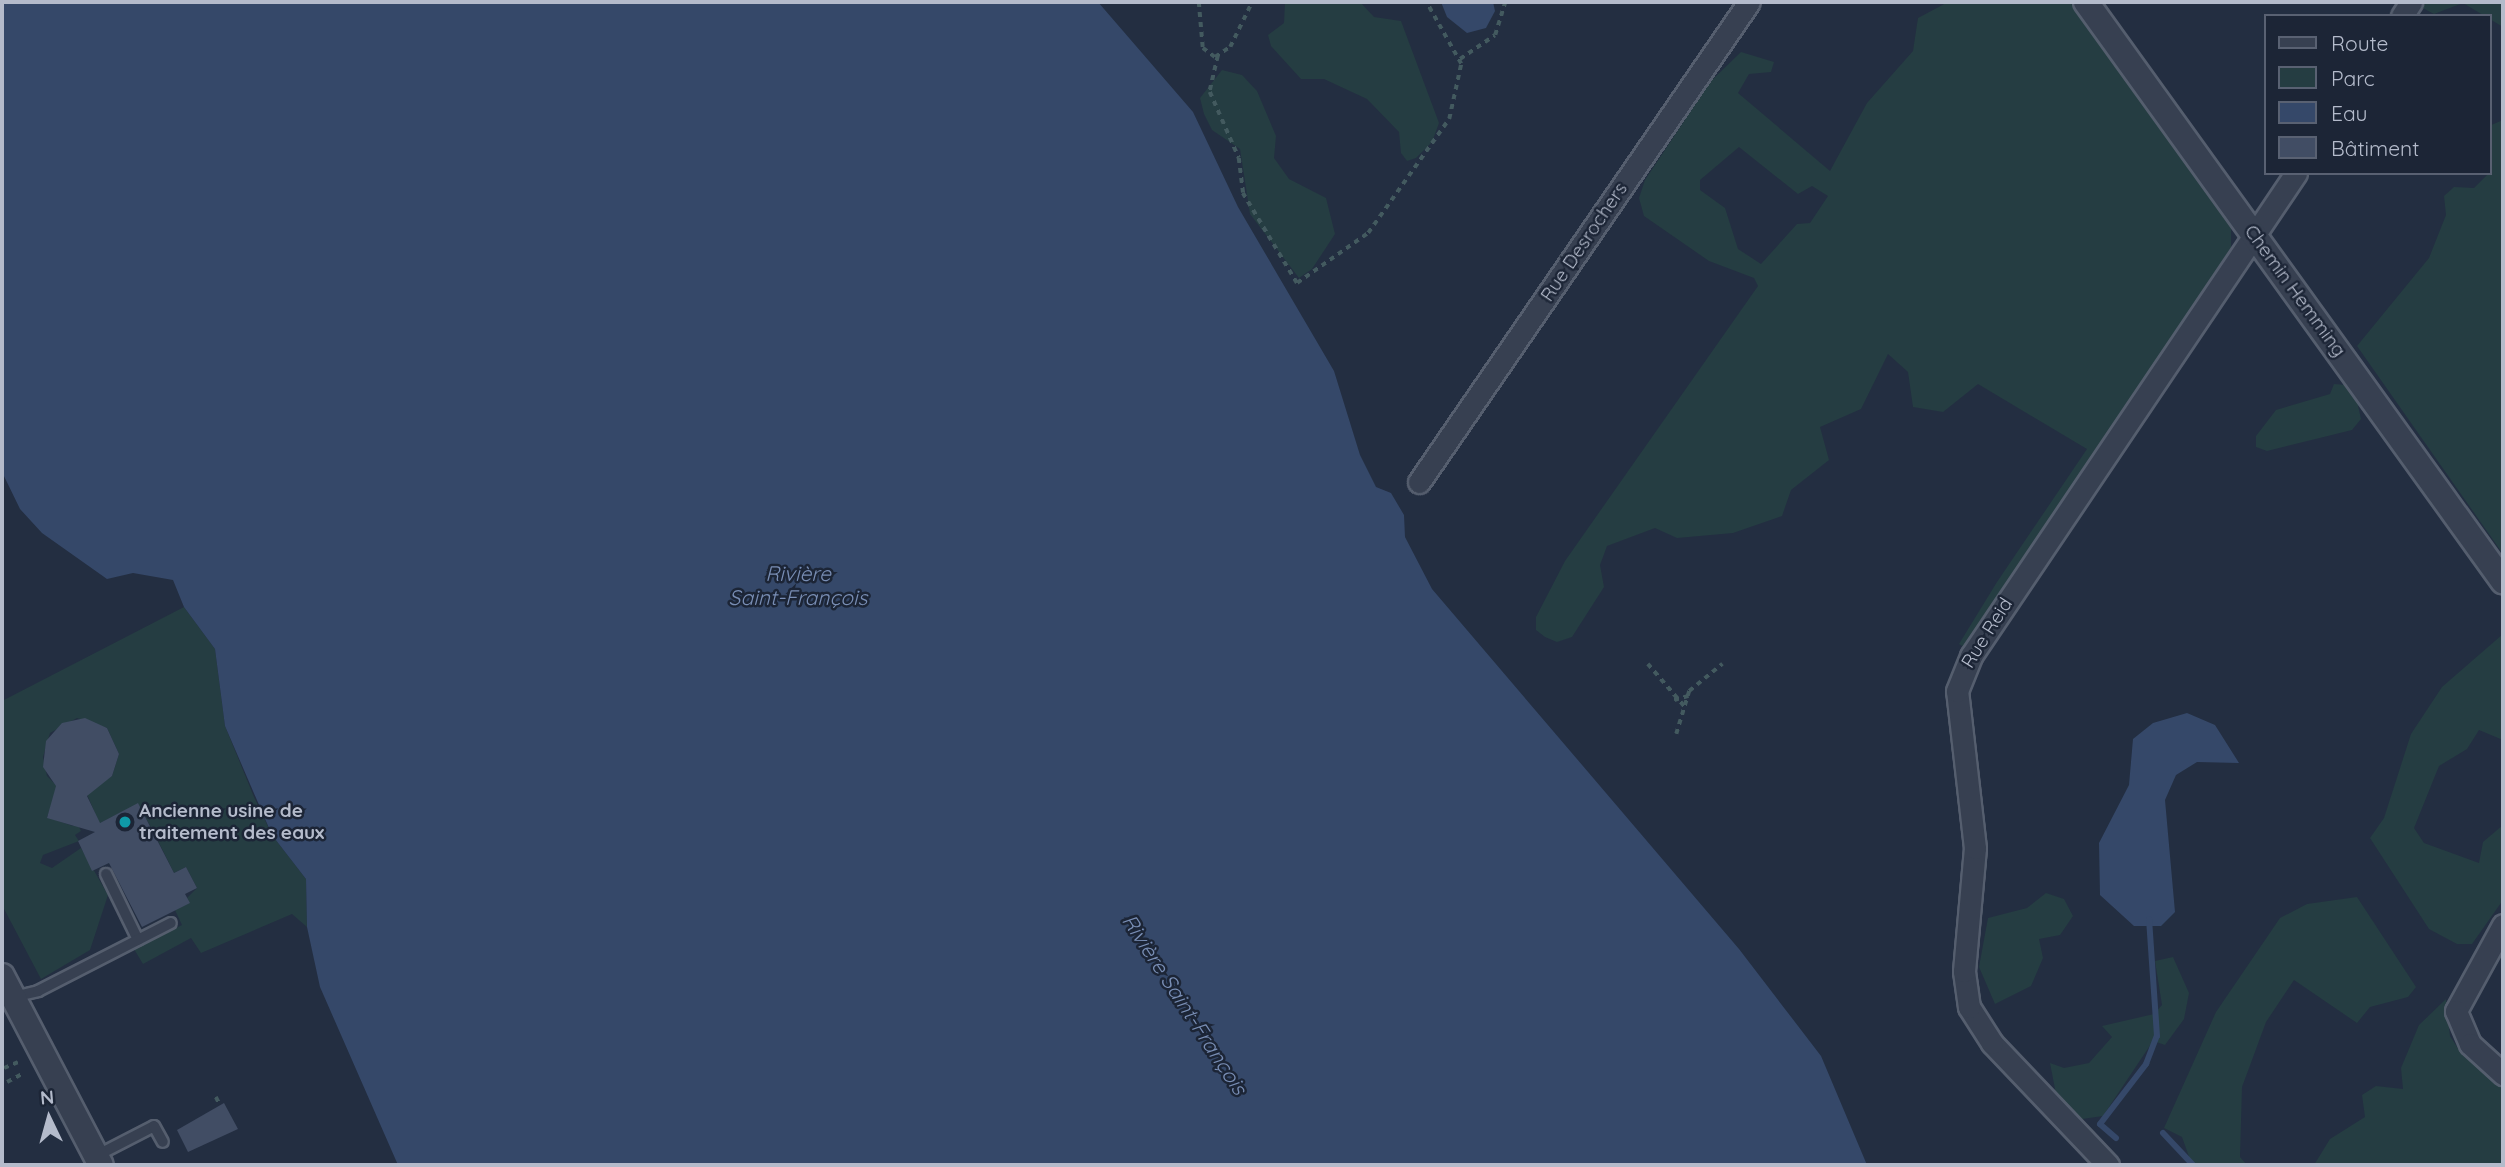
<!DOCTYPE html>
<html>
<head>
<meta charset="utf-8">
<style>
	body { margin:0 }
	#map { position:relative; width:2505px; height:1167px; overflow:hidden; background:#232e41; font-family:Quicksand,sans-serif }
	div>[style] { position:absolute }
	.green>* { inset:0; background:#253d42 }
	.water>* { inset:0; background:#354869 }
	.stream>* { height:6px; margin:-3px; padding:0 3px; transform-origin:3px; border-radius:3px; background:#354869 }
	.building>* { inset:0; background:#414d64 }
	.path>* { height:3.5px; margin-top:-1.75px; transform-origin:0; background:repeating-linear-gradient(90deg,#435a5f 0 5px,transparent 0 10px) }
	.roads { filter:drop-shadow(2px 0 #555e6e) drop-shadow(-2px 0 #555e6e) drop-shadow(0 2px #555e6e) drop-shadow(0 -2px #555e6e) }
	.service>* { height:10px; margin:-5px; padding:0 5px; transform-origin:5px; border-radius:5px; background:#374051 }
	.minor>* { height:21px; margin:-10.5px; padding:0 10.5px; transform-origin:10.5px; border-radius:10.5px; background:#374051 }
	.tertiary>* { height:24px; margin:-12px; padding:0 12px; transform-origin:12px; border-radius:12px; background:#374051 }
	.dots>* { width:19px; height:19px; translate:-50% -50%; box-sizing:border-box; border:4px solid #1c2536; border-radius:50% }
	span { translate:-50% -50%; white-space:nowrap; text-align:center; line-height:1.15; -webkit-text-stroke:5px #1c2536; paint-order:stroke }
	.street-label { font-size:19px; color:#b4bbcb }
	.poi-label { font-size:19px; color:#b4bbcb; font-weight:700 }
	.left { translate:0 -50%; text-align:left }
	.water-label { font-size:21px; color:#798eb5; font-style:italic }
	.frame { position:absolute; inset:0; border:4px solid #b4bbcb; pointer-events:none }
	.legend { position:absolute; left:2264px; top:14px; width:228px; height:161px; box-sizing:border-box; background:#1c2536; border:2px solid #596172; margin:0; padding:9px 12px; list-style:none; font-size:21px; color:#b4bbcb }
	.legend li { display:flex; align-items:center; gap:14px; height:35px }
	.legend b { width:35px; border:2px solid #596172 }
	.north { position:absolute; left:14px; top:1083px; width:70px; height:70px; -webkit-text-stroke:5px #1c2536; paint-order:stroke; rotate:355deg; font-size:19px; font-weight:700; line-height:28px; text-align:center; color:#b4bbcb }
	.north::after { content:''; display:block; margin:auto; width:24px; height:32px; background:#b4bbcb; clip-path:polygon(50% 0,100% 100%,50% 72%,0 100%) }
</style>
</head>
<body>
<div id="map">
	<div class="green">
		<div style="clip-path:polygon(1285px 2px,1360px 2px,1374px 17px,1401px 21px,1439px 123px,1432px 142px,1416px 158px,1407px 161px,1401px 153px,1399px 132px,1367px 99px,1324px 79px,1301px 79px,1271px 46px,1268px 35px,1284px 23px)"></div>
		<div style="clip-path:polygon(evenodd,1948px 2px,2070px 2px,2231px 227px,2231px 248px,1964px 647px,1959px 644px,1997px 582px,2087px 449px,1978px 384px,1943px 412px,1913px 407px,1908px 372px,1888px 354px,1861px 409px,1820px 427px,1829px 460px,1791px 490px,1782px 516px,1733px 533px,1677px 538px,1655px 528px,1607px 546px,1600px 565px,1604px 587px,1572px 637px,1557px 642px,1545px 637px,1536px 630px,1536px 617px,1565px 561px,1758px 286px,1754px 278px,1709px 261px,1644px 216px,1639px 198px,1645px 180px,1710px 82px,1741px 52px,1774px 62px,1771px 72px,1749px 74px,1738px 93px,1830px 171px,1867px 103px,1913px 51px,1918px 18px,1948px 2px,1739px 147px,1798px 194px,1812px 186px,1828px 196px,1810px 223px,1797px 224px,1761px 264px,1738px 249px,1725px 208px,1700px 190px,1700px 180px,1739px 147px)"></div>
		<div style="clip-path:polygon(2424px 2px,2496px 2px,2503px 5px,2503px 27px,2463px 3px,2434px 14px,2421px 7px)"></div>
		<div style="clip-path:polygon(1222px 70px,1242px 75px,1257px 91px,1276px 136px,1274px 158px,1289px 179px,1326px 198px,1335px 234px,1312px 269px,1299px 278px,1250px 214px,1240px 149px,1212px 130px,1204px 114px,1200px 98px)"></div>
		<div style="clip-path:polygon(2503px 120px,2503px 554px,2357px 346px,2429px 258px,2446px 215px,2444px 196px,2454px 187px,2474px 188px,2489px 173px,2489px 126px)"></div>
		<div style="clip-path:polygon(2334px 384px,2346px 385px,2357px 401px,2361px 419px,2352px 430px,2267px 451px,2256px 447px,2256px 436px,2276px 410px,2330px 394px)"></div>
		<div style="clip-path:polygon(184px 607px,215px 649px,225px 726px,254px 797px,272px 835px,306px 879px,307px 927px,292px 914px,201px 953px,191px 938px,143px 964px,134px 949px,182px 925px,175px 910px,197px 888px,186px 867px,174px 873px,158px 841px,168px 836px,163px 826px,153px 831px,138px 804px,90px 828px,86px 819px,95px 813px,86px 792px,112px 776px,119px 754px,107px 728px,77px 718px,50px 733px,43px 757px,47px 776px,59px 788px,47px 817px,73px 826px,75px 819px,81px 831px,75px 835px,79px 841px,43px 855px,40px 863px,52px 868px,81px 848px,108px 895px,90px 950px,41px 979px,2px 905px,2px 701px)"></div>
		<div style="clip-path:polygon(2503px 634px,2503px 740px,2479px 730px,2467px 749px,2439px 766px,2414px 828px,2424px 843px,2479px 863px,2483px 842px,2503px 825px,2503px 900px,2472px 944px,2457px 944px,2429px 929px,2370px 838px,2384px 818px,2411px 734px,2442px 687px)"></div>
		<div style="clip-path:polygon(2046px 893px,2064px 899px,2073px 916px,2060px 935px,2039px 939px,2043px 958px,2031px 986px,1995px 1004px,1979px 967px,1988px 918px,2027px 908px)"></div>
		<div style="clip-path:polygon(2357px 897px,2416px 987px,2408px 997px,2370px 1007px,2357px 1023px,2294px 980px,2266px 1022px,2242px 1087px,2240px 1157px,2247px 1165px,2192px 1165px,2182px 1137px,2164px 1128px,2216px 1012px,2280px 918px,2307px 904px)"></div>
		<div style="clip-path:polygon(2173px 957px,2189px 993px,2184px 1019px,2165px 1045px,2153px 1041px,2103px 1116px,2082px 1119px,2056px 1094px,2050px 1063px,2064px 1068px,2089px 1063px,2112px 1037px,2102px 1026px,2154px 1014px,2162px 1005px,2155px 961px)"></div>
		<div style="clip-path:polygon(2446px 999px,2450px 1036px,2459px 1050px,2503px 1086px,2503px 1165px,2314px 1165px,2330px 1139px,2365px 1117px,2362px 1095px,2376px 1086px,2403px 1089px,2401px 1068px,2419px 1025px)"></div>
	</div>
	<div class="water">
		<div style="clip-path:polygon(2px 2px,1098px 2px,1193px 112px,1238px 207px,1334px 371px,1360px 455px,1376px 487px,1391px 493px,1404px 515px,1405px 537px,1432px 589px,1739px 949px,1821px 1056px,1867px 1165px,398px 1165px,320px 987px,307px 927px,306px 879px,272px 835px,225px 726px,215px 649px,184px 607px,173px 580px,133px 573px,107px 579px,42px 533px,20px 509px,2px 472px)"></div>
		<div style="clip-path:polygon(1441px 2px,1493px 2px,1495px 11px,1486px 28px,1467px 33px,1447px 17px)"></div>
		<div style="clip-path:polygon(2187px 713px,2215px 725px,2239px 763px,2197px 762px,2176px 775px,2165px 800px,2175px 912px,2161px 926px,2134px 926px,2100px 895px,2099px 843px,2129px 785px,2133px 739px,2153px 723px)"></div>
	</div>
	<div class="stream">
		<div style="left:2163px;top:1133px;width:44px;rotate:46.8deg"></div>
		<div style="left:2116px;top:1138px;width:21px;rotate:-139deg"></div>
		<div style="left:2100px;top:1124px;width:76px;rotate:-52.5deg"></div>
		<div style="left:2146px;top:1064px;width:30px;rotate:-69deg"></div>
		<div style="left:2157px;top:1036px;width:117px;rotate:-93.9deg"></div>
	</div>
	<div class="building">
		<div style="clip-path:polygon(85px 718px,107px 728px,119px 754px,112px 776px,87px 796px,100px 823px,138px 803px,174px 873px,186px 867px,197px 888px,185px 894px,190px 903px,142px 927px,109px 863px,92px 871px,78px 841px,95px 832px,47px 818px,56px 786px,43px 767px,46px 741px,62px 723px)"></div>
		<div style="clip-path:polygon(224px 1103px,238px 1129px,188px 1152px,177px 1130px)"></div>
	</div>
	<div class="path">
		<div style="left:1199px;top:2px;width:46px;rotate:85deg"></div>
		<div style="left:1203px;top:48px;width:15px;rotate:37deg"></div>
		<div style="left:1215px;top:57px;width:18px;rotate:-34deg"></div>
		<div style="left:1230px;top:47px;width:50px;rotate:-63.9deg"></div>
		<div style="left:1218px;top:56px;width:37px;rotate:103deg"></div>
		<div style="left:1210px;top:92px;width:72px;rotate:66.3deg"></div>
		<div style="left:1239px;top:158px;width:35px;rotate:83deg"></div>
		<div style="left:1243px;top:193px;width:105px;rotate:59deg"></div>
		<div style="left:1297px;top:283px;width:87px;rotate:-35.2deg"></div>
		<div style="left:1368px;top:233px;width:140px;rotate:-54.6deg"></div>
		<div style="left:1449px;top:119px;width:56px;rotate:-77.7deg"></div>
		<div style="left:1461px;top:64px;width:71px;rotate:-119.4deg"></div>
		<div style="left:1460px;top:59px;width:42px;rotate:-34.4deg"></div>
		<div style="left:1495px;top:35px;width:34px;rotate:-73deg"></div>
		<div style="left:1648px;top:664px;width:58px;rotate:49.2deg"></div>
		<div style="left:1674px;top:700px;width:15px;rotate:-16deg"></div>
		<div style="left:1676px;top:734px;width:45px;rotate:-73.2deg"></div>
		<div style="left:1689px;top:691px;width:43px;rotate:-39.3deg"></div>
		<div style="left:4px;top:1068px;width:15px;rotate:-23deg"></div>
		<div style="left:7px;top:1082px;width:19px;rotate:-28deg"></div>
		<div style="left:216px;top:1097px;width:9px;rotate:63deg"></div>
	</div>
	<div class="roads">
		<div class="service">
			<div style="left:106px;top:874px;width:73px;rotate:64.1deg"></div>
			<div style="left:13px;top:997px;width:26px;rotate:-13deg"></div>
			<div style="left:38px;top:991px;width:149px;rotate:-27.1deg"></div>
			<div style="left:96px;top:1156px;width:65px;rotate:-27.3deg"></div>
			<div style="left:154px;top:1126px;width:18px;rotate:61deg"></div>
		</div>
		<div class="minor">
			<div style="left:2402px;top:16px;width:17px;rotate:-57deg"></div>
			<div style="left:1419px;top:482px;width:582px;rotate:-55.49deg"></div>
			<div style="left:2503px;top:925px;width:98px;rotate:118.7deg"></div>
			<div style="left:2456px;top:1011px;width:36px;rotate:67deg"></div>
			<div style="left:2470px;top:1044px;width:45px;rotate:42.3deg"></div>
			<div style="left:2108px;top:1165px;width:168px;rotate:-133.6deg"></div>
			<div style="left:1992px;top:1043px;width:43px;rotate:-122.6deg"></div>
			<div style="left:1969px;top:1007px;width:36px;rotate:-98deg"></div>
			<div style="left:1964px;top:971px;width:123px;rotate:-84.9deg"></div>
			<div style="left:1975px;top:848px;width:158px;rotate:-96.5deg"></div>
			<div style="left:1957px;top:691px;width:38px;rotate:-68deg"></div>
			<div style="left:1971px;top:656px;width:582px;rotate:-56.06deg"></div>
		</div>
		<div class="tertiary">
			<div style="left:2086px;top:2px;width:714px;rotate:54.24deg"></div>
			<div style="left:2px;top:976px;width:213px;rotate:62.4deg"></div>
		</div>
	</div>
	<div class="dots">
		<div style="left:125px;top:822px;background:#0f9aa8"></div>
	</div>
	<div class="street-label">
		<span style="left:1584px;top:242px;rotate:-56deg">Rue Desrochers</span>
		<span style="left:2295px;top:291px;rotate:54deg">Chemin Hemming</span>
		<span style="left:1987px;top:633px;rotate:-58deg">Rue Reid</span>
	</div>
	<div class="poi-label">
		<span class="left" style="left:139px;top:822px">Ancienne usine de<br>traitement des eaux</span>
	</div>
	<div class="water-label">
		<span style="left:798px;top:585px">Rivière<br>Saint-François</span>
		<span style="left:1185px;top:1004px;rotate:57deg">Rivière Saint-François</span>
	</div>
	<div class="frame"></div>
	<ul class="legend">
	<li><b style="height:9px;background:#374051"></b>Route</li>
	<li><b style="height:19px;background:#253d42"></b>Parc</li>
	<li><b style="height:19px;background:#354869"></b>Eau</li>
	<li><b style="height:19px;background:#414d64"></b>Bâtiment</li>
	</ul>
	<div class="north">N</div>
</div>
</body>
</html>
